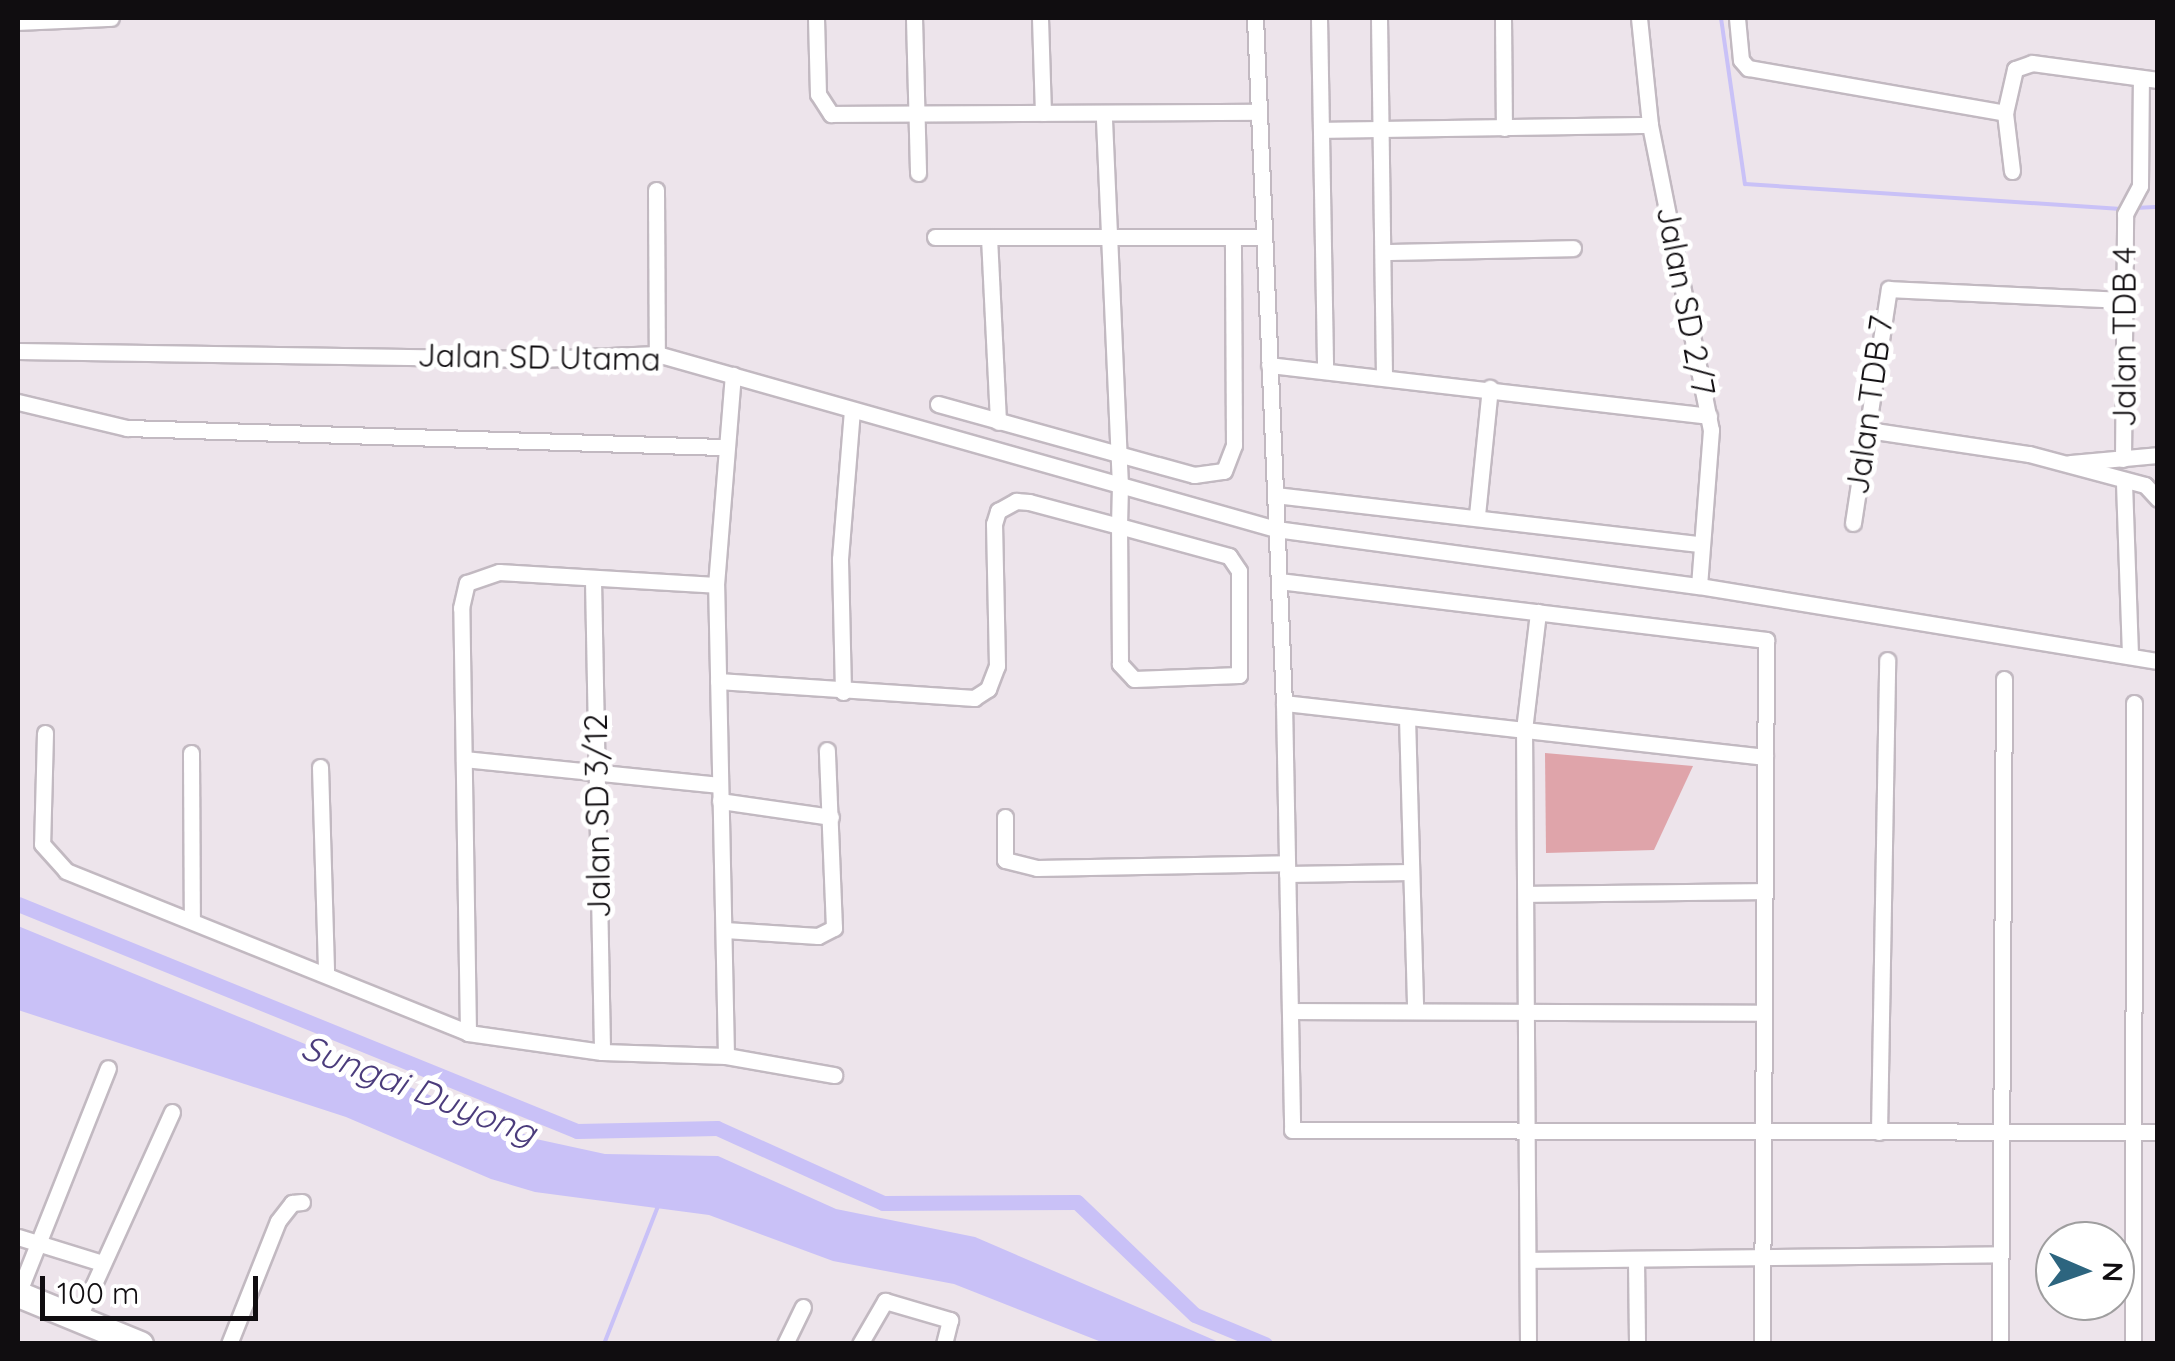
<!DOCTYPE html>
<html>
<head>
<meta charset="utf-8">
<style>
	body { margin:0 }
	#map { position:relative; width:2175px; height:1361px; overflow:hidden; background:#ede4eb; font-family:Quicksand,sans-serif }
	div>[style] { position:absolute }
	.green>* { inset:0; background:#dfa4aa }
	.water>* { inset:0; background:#c9c1f7 }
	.stream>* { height:4px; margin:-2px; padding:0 2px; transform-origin:2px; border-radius:2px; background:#c9c1f7 }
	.canal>* { height:15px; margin:-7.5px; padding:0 7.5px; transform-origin:7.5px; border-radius:7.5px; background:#c9c1f7 }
	.roads { filter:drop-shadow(2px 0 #c2b9c1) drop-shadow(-2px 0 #c2b9c1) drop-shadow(0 2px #c2b9c1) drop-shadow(0 -2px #c2b9c1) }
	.street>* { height:15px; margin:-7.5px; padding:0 7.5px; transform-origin:7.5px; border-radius:7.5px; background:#fff }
	.primary>* { height:25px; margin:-12.5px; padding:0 12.5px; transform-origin:12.5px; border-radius:12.5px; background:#fff }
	span { translate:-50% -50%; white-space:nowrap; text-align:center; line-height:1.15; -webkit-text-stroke:10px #fff; paint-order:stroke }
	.street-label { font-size:32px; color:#100d10 }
	.water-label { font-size:35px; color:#4b3c7c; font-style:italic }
	.frame { position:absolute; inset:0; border:20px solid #100d10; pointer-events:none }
	.north { position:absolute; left:2035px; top:1221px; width:100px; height:100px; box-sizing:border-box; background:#fff; border:2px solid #9f9e9f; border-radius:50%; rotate:92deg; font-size:28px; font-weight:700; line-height:40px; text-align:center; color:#100d10 }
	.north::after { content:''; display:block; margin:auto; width:35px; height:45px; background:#2d657f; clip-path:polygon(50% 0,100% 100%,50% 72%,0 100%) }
	.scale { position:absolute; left:40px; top:1276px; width:218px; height:45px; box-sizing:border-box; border:5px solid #100d10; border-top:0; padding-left:12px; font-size:30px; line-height:35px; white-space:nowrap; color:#100d10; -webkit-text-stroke:8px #fff; paint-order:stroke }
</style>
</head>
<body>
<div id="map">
	<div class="green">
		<div style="clip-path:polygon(1545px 753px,1693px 766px,1654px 850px,1546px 853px)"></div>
	</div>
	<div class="water">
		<div style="clip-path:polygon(18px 926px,536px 1139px,605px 1154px,718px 1156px,836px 1209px,975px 1237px,1221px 1343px,1104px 1343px,954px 1284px,833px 1261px,709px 1215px,535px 1192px,491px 1179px,346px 1117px,18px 1010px)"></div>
	</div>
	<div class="stream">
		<div style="left:1721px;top:18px;width:168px;rotate:81.8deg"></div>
		<div style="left:1745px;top:184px;width:377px;rotate:3.8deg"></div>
		<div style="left:2135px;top:208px;width:20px;rotate:-3deg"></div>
		<div style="left:604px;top:1344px;width:150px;rotate:-68.6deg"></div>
	</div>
	<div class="canal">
		<div style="left:18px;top:904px;width:603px;rotate:22.1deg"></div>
		<div style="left:577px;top:1131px;width:140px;rotate:-1.2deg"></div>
		<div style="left:717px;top:1128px;width:182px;rotate:24.3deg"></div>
		<div style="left:883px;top:1203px;width:194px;rotate:-0.3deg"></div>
		<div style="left:1077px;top:1202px;width:163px;rotate:43.8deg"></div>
		<div style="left:1195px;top:1315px;width:76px;rotate:22.5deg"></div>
	</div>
	<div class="roads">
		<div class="street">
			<div style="left:816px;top:18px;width:76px;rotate:88.5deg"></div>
			<div style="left:818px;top:94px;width:24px;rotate:57deg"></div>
			<div style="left:831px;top:114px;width:428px;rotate:-0.3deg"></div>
			<div style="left:914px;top:18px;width:155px;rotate:88.5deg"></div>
			<div style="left:1040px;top:18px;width:95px;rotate:88.2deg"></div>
			<div style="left:1255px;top:18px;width:686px;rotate:87.58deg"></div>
			<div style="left:1284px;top:703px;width:427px;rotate:88.9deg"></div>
			<div style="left:1292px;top:1130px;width:866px;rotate:0.13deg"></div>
			<div style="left:1319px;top:18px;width:350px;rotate:89deg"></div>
			<div style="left:1379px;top:18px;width:356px;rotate:89.2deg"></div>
			<div style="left:1503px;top:18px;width:110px;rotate:89.5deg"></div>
			<div style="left:1639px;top:18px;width:108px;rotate:84.1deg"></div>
			<div style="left:1650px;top:125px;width:311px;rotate:78.7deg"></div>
			<div style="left:1711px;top:430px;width:156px;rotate:94.4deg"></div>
			<div style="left:1737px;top:18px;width:42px;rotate:84.6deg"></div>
			<div style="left:1741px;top:60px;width:11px;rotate:49deg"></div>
			<div style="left:1748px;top:68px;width:261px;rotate:9.9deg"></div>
			<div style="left:18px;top:22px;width:93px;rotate:-2.5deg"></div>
			<div style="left:1322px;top:130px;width:328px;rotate:-0.9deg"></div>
			<div style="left:2012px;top:171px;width:58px;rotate:-96.9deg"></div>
			<div style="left:2005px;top:113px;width:45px;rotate:-77.2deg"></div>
			<div style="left:2015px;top:69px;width:18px;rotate:-19deg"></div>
			<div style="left:2032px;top:63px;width:127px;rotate:7.7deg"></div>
			<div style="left:656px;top:190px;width:164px;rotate:89.7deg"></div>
			<div style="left:935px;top:237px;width:329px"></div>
			<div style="left:989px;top:237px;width:185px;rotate:87.2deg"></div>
			<div style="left:1385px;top:252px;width:188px;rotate:-1.2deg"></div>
			<div style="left:18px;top:351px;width:522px;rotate:0.88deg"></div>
			<div style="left:540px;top:359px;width:117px;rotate:-2.4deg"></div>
			<div style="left:657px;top:354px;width:643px;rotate:15.79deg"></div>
			<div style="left:1276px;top:529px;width:427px;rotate:7.7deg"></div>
			<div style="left:1699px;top:586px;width:465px;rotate:9.3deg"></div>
			<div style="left:1269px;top:365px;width:443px;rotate:6.6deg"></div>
			<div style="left:18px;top:402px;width:112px;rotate:13.4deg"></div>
			<div style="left:127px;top:428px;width:596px;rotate:1.83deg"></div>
			<div style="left:938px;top:404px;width:266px;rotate:15.5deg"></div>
			<div style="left:1194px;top:475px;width:30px;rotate:-8deg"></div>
			<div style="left:1224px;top:471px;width:28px;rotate:-69deg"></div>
			<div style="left:1234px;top:445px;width:208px;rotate:-90.3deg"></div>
			<div style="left:1868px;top:430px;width:163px;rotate:8.5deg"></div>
			<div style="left:2029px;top:454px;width:120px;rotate:15deg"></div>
			<div style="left:2145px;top:485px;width:19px;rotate:47deg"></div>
			<div style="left:2123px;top:459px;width:245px;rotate:-89.5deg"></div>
			<div style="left:2125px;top:214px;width:32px;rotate:-62deg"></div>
			<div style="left:2140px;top:186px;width:107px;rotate:-89.5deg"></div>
			<div style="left:2070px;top:463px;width:88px;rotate:-5.2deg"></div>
			<div style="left:2124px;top:483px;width:173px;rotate:88deg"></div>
			<div style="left:1275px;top:495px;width:425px;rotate:6.6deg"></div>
			<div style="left:1477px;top:515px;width:128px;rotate:-84.2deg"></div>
			<div style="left:1853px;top:523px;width:237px;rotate:-81.3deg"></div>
			<div style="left:1889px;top:289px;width:233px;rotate:2.7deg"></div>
			<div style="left:593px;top:580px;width:472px;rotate:88.9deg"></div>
			<div style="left:1279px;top:581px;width:491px;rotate:6.9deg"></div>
			<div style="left:1766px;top:640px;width:704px;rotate:90.33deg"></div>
			<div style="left:718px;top:681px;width:257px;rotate:3.8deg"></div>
			<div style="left:974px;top:698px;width:17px;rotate:-33deg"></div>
			<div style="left:988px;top:689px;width:25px;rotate:-69deg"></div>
			<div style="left:997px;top:666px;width:142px;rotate:-91.2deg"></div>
			<div style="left:994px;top:524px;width:14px;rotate:-73deg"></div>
			<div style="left:998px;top:511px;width:21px;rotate:-29deg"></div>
			<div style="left:1016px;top:501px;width:13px;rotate:4deg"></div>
			<div style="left:1029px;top:502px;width:93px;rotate:14.9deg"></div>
			<div style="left:1119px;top:526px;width:114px;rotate:15.3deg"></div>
			<div style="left:1229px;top:556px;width:18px;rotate:56deg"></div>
			<div style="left:1239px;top:571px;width:104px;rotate:90deg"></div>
			<div style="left:1239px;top:675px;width:105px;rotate:177.8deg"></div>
			<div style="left:1134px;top:679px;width:21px;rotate:-133deg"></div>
			<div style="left:1120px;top:664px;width:138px;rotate:-90.4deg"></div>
			<div style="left:1119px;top:526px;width:40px;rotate:-88.6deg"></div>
			<div style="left:1120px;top:486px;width:372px;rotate:-92.5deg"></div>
			<div style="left:843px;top:692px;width:133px;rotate:-91.3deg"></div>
			<div style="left:840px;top:559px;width:149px;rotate:-85.4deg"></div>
			<div style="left:1284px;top:703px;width:484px;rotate:6.4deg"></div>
			<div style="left:1407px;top:717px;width:294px;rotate:88.4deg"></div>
			<div style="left:45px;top:733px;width:111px;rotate:91.5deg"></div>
			<div style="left:42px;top:844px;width:36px;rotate:48deg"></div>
			<div style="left:66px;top:871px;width:433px;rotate:21.9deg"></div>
			<div style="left:468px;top:1033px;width:135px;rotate:8.1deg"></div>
			<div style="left:602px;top:1052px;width:124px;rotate:1.8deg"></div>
			<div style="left:726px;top:1056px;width:110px;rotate:10deg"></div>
			<div style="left:191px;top:753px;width:164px;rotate:89.7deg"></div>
			<div style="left:464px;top:759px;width:257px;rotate:5.8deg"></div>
			<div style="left:320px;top:767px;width:204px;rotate:88.3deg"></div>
			<div style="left:720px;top:801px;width:112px;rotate:8.2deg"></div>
			<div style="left:1005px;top:817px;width:43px;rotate:90deg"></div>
			<div style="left:1005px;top:860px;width:33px;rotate:14deg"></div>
			<div style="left:1037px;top:868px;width:250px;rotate:-1.1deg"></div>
			<div style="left:1287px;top:874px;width:124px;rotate:-0.9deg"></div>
			<div style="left:1526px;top:894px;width:237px;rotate:-0.7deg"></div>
			<div style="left:725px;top:930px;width:93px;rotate:3.7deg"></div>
			<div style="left:818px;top:936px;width:18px;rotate:-27deg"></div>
			<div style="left:834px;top:928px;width:178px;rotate:-92.3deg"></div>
			<div style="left:1290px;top:1011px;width:471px;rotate:0.2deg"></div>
			<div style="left:468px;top:1033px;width:425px;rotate:-90.9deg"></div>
			<div style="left:461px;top:608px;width:26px;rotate:-77deg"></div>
			<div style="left:467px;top:583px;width:34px;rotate:-19deg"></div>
			<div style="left:499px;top:572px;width:217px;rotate:3.4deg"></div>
			<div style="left:726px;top:1056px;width:471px;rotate:-91.2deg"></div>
			<div style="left:716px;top:585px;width:211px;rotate:-85.4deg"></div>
			<div style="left:1879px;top:1132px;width:472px;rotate:-89deg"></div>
			<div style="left:18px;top:1237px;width:88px;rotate:17.2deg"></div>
			<div style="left:1636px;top:1259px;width:85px;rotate:89.3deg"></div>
			<div style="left:1528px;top:1260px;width:471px;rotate:-0.7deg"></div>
			<div style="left:18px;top:1294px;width:243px;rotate:-68.3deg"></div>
			<div style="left:79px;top:1317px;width:225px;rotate:-65.6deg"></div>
			<div style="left:229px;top:1344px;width:132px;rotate:-68.3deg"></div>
			<div style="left:278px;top:1221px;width:23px;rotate:-52deg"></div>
			<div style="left:292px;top:1203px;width:10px;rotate:-6deg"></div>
			<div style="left:785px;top:1344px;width:41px;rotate:-64.1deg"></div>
			<div style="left:860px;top:1344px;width:50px;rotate:-59.8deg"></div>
			<div style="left:885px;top:1301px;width:68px;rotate:16.3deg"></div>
			<div style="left:950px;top:1320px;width:25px;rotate:104deg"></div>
			<div style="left:1528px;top:1344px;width:614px;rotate:-90.37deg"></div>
			<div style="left:1524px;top:730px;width:119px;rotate:-83.2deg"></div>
			<div style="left:2000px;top:1344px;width:665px;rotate:-89.66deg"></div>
			<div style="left:2133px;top:1344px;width:641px;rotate:-89.91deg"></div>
		</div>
		<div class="primary">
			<div style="left:18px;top:1294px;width:132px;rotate:22.3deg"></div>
		</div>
	</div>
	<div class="street-label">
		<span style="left:1686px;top:301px;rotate:79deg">Jalan SD 2/7</span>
		<span style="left:2124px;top:337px;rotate:-90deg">Jalan TDB 4</span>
		<span style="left:539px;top:357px;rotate:1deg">Jalan SD Utama</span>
		<span style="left:1869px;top:405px;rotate:-82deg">Jalan TDB 7</span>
		<span style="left:597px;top:816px;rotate:-91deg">Jalan SD 3/12</span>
	</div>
	<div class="water-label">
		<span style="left:419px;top:1089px;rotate:21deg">Sungai Duyong</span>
	</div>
	<div class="frame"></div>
	<div class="north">N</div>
	<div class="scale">100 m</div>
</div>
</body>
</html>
